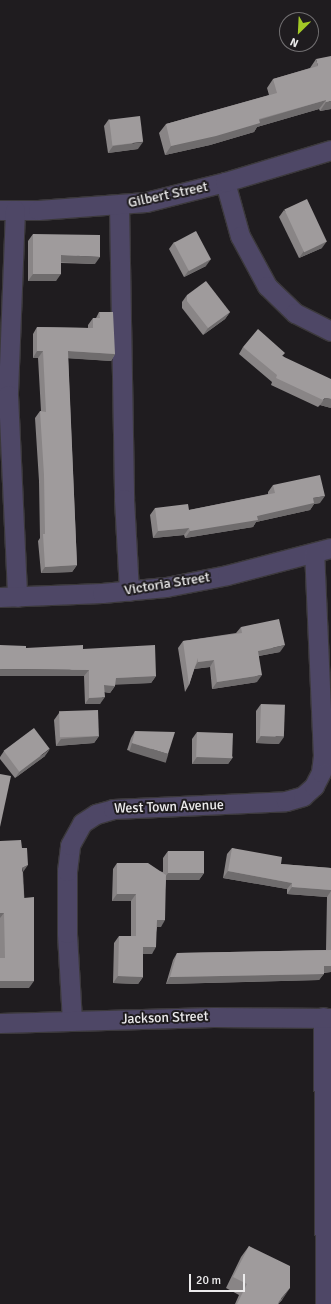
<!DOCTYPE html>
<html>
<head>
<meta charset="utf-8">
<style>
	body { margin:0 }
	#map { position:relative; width:331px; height:1304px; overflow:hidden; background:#1f1c1f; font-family:Signika,sans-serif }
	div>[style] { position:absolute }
	.roads { filter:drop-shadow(1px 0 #3c393c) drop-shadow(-1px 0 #3c393c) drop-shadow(0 1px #3c393c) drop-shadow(0 -1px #3c393c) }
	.minor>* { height:19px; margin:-9.5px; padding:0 9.5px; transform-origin:9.5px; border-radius:9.5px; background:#4e4766 }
	.wall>* { inset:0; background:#898586 }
	.shaded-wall>* { inset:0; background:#6f6c6d; transform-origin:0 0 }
	.building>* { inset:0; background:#9f9b9c; transform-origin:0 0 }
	span { translate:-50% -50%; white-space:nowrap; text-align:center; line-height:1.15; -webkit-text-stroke:4px #1f1c1f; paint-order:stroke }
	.street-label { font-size:14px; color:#ecebec }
	.north { position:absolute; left:279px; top:12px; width:40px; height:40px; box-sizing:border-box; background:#1f1c1f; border:1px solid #716f71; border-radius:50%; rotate:204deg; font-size:11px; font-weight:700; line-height:16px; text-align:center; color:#ecebec }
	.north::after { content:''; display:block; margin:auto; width:14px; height:18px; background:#a3c926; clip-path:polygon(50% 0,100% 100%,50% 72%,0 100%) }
	.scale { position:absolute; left:189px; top:1274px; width:56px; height:18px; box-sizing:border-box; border:2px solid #ecebec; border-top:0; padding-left:5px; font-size:12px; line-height:14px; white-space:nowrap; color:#ecebec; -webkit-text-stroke:3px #1f1c1f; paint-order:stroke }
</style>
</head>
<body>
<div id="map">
	<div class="roads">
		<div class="minor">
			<div style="left:225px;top:182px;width:56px;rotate:74.5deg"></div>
			<div style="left:240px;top:236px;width:57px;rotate:61.6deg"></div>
			<div style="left:267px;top:286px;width:39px;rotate:44deg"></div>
			<div style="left:295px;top:313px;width:40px;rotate:26.6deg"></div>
			<div style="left:119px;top:205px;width:294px;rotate:89deg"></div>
			<div style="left:124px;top:499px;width:92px;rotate:86.9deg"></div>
			<div style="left:0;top:210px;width:38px"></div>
			<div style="left:38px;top:210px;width:108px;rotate:-4.2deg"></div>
			<div style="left:146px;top:202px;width:81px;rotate:-14.2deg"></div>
			<div style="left:225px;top:182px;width:111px;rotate:-16.8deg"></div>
			<div style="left:15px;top:210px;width:185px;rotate:92.2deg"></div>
			<div style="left:8px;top:395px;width:202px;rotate:87.4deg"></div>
			<div style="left:0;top:597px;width:102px;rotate:-2.2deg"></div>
			<div style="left:102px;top:593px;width:64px;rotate:-5.4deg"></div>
			<div style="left:166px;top:587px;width:62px;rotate:-11.1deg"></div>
			<div style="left:227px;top:575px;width:107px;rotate:-14.6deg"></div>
			<div style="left:323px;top:1017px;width:287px;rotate:89.6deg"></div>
			<div style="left:72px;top:1021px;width:88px;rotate:-93.3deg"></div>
			<div style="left:67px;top:933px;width:62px;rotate:-90deg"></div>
			<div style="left:67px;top:871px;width:26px;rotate:-83deg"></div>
			<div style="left:70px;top:845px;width:25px;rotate:-61deg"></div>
			<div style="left:82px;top:823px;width:17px;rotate:-33deg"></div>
			<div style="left:96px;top:814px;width:18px;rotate:-16deg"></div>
			<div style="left:113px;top:809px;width:173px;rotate:-2.6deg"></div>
			<div style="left:286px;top:801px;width:18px;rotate:-16deg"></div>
			<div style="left:303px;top:796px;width:15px;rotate:-42deg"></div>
			<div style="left:314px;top:786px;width:16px;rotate:-63deg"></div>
			<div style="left:321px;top:772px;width:16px;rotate:-83deg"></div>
			<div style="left:323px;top:756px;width:203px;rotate:-92.5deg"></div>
			<div style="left:0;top:1023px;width:213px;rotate:-1.6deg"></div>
			<div style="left:213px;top:1017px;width:118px;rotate:0.5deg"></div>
		</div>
	</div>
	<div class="wall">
		<div style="clip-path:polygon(316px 59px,331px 109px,320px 111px,319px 109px,257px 127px,254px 132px,210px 145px,165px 155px,159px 133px,166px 124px,269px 95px,267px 88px,273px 79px,310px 68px)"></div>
		<div style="clip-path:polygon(109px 119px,138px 149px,108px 153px,104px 126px)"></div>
		<div style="clip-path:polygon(284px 210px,322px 248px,299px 258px,279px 217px)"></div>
		<div style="clip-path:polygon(33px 234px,95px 264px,61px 263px,56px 281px,28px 281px,28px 241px)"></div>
		<div style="clip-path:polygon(174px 242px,206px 266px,184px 277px,169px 249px)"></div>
		<div style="clip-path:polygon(187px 295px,230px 312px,225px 319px,203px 335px,182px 308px,182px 302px)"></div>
		<div style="clip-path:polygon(99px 312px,115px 354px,111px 361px,68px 358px,77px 565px,72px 572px,41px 573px,38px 541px,40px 538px,39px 481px,35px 418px,40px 411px,41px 411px,38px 358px,33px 358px,33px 334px,37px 327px,88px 328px,88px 325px,93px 318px,96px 318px)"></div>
		<div style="clip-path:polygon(243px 347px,283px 356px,331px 408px,320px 405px,318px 407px,271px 385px,272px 382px,239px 354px)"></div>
		<div style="clip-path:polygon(273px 485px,320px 503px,314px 504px,310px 510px,256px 522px,253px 527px,185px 538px,184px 535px,153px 538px,150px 515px,155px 508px,189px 510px,268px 494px,268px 492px)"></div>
		<div style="clip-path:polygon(241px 627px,280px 652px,259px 656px,257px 682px,212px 689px,210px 667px,194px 669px,189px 685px,185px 692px,178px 648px,183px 641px,236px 633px)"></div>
		<div style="clip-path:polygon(26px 648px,83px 649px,156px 676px,151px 683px,115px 684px,115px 686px,110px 693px,104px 692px,100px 704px,85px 704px,84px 676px)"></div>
		<div style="clip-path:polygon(261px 704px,279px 744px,256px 743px,256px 711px)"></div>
		<div style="clip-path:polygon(59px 713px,99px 736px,94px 743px,56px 746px,54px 720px)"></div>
		<div style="clip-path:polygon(135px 731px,163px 761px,127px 750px,131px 738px)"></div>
		<div style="clip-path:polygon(197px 732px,233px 757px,228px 764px,192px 764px,192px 739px)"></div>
		<div style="clip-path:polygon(4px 751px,45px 756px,15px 778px,0 759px,0 757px)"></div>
		<div style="clip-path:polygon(0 841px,23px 872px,29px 988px,0 988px)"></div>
		<div style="clip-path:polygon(232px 848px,281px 864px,331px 868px,331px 972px,324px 973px,319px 980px,166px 984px,173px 960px,177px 953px,326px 950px,327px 897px,287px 894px,287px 889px,223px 878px,227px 854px)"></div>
		<div style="clip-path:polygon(168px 851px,204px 873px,199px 880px,166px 880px,161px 927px,157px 927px,152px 954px,143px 954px,143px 977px,138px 984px,113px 983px,114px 943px,119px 936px,131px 936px,131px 901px,112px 901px,113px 869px,117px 863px,163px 872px,163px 858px)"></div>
		<div style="clip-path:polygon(249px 1246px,282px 1300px,278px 1304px,235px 1304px,239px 1295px,226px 1288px,241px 1257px)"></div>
	</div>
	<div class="shaded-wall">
		<div style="clip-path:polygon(326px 100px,319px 109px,257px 127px,254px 132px,210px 145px,165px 155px,171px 146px)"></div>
		<div style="clip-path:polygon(331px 101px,331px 109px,320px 111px,326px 102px)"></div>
		<div style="clip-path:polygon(143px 142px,138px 149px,108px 153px,113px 146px)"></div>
		<div style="clip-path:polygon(327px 241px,322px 248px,299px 258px,304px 251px)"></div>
		<div style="clip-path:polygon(61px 255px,100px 257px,95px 264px,56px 262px)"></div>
		<div style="clip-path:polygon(211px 259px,206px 266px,184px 277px,189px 270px)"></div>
		<div style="clip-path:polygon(33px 274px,61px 274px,56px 281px,28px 281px)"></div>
		<div style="clip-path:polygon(230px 312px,225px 319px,203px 335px,208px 328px)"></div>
		<div style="clip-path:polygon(37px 351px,43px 351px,38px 358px,33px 358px)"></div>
		<div style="clip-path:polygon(68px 351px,115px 354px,111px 361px,63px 358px)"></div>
		<div style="clip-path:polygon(325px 398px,331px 399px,331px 408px,320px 405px)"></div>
		<div style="clip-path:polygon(325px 496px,320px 503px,314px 504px,310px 510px,256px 522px,253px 527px,185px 538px,190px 531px,257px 516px,313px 498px)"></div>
		<div style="clip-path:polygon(189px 528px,184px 535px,153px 538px,158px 531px)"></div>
		<div style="clip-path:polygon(77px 565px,72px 572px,41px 573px,45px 567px)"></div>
		<div style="clip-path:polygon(285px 645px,280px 652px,253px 657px,258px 651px)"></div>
		<div style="clip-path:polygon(214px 660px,210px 667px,193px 669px,198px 662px)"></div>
		<div style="clip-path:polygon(0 669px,89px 670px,84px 676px,0 676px)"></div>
		<div style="clip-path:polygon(262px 675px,257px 682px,212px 689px,217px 682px)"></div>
		<div style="clip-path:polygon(156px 676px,151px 683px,111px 685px,116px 678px)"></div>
		<div style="clip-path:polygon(104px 685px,115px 686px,110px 693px,99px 691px)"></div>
		<div style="clip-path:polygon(105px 697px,100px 704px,85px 704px,89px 698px)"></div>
		<div style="clip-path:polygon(99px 736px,94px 743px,56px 746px,61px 739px)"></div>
		<div style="clip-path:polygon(261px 736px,284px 737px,279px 744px,256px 743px)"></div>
		<div style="left:132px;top:743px;width:38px;height:9px;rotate:17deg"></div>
		<div style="clip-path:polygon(50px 749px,45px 756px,15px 778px,20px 771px)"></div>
		<div style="clip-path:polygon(197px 757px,233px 757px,228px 764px,192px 764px)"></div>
		<div style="clip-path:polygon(28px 865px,23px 872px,22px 868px)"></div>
		<div style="clip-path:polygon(228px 871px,292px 883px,287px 889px,223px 878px)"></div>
		<div style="clip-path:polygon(168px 873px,204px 873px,199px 880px,163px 880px)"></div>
		<div style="clip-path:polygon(292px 887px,331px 890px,331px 891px,327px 897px,287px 894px)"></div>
		<div style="clip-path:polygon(117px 894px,136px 894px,131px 901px,112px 901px)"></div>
		<div style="clip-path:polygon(0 913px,4px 913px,0 918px)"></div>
		<div style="clip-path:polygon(157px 920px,165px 920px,161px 927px,152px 927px)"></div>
		<div style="clip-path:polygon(143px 947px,156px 947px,152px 954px,139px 954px)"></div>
		<div style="clip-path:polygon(324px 966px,331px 966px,331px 972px,319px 973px)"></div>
		<div style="clip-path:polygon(324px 974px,319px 980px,166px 984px,170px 977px)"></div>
		<div style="clip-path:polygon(118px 976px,143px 977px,138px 984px,113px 983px)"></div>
		<div style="clip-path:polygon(0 981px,34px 981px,29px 988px,0 988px)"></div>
		<div style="clip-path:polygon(290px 1288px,282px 1300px,278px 1304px,277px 1304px)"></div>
	</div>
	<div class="building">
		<div style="clip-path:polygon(331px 56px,331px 101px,326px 102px,326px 100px,259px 119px,260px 123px,216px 136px,171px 146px,166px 124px,277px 93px,273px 79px,318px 66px,316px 59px)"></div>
		<div style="left:140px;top:116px;width:26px;height:31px;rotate:83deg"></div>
		<div style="left:307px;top:199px;width:47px;height:25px;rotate:65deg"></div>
		<div style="left:196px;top:231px;width:32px;height:25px;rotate:62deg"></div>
		<div style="clip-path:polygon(33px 234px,100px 235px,100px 257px,61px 255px,61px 274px,33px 274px)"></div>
		<div style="clip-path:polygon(206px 281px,230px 312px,208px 328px,187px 301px,187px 295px)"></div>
		<div style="clip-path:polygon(99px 312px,113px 312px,115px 354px,68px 351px,77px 565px,45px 567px,43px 534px,45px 534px,44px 475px,40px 411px,46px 412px,43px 351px,37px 351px,37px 327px,93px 328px,93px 318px,100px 318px)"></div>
		<div style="clip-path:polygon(258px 329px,285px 353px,282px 356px,331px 379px,331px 399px,325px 398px,323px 400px,276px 378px,277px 375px,243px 347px)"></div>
		<div style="clip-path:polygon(320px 475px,325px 496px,313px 498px,314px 503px,257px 516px,258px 520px,190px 531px,189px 528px,158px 531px,155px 508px,188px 504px,189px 510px,275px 493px,273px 485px)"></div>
		<div style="clip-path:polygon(279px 619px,285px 645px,258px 651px,262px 675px,217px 682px,214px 660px,198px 662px,198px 658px,189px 685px,183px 641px,242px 633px,241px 627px)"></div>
		<div style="clip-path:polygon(0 645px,26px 646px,26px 648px,83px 645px,83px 649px,155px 645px,156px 676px,116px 678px,115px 686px,104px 685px,105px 697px,89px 698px,89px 670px,0 669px)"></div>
		<div style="left:261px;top:704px;width:24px;height:32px;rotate:2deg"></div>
		<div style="left:98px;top:710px;width:26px;height:39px;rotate:88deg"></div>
		<div style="left:34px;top:728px;width:26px;height:38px;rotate:53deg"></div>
		<div style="clip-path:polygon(135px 731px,175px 732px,168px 754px,132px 743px)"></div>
		<div style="left:197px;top:732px;width:36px;height:25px;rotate:2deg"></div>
		<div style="clip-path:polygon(0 774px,11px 776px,0 827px)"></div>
		<div style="clip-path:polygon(21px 840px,22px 848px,27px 848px,28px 865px,22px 868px,24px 898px,34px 897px,34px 981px,0 981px,0 958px,5px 958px,4px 913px,0 913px,0 841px)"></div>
		<div style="clip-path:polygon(232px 848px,282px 857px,281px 864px,331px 868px,331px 890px,292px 887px,292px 883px,228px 871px)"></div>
		<div style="left:168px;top:851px;width:36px;height:22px"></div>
		<div style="clip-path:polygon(117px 863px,148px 863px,166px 875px,165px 920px,157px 920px,156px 947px,143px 947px,143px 977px,118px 976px,119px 936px,136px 936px,136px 894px,117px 894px)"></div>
		<div style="clip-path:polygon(331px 950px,331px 966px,324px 966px,324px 974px,170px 977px,177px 953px)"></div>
		<div style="clip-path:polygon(249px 1246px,290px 1266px,290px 1288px,279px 1301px,278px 1304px,237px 1304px,247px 1284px,233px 1277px)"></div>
	</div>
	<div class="street-label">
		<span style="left:168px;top:195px;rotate:-12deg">Gilbert Street</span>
		<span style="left:167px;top:584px;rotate:-9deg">Victoria Street</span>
		<span style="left:169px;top:807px;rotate:-2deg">West Town Avenue</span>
		<span style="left:165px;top:1018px;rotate:-2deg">Jackson Street</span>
	</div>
	<div class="north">N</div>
	<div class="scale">20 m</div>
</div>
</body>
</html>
